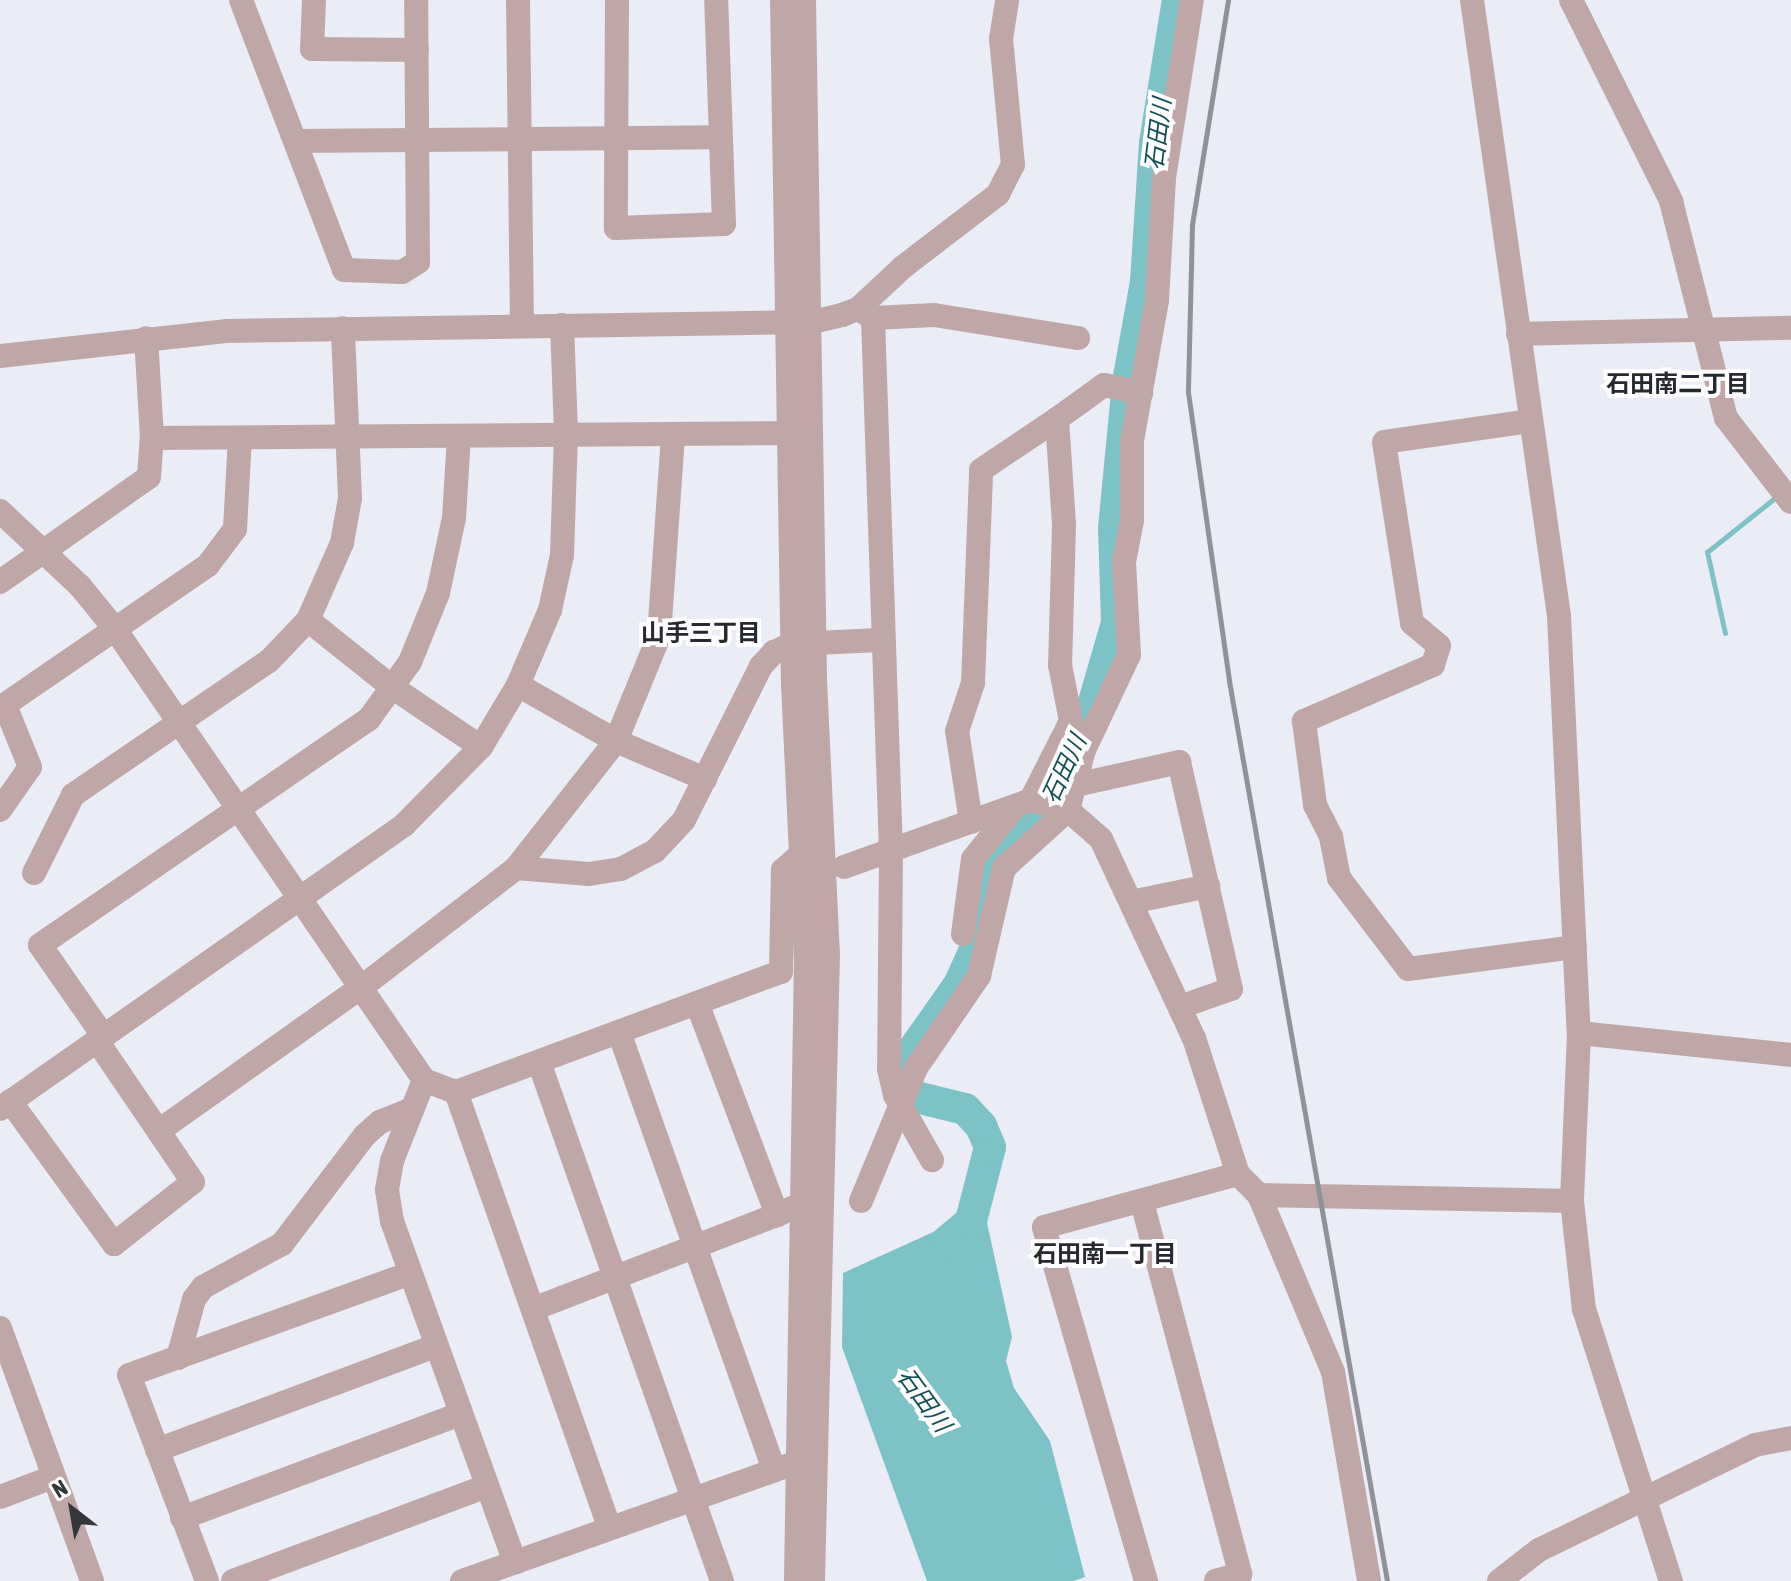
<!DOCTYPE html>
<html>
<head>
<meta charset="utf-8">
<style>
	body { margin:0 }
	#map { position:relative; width:1791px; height:1581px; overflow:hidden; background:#eaecf6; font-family:"Asap Condensed","Noto Sans JP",sans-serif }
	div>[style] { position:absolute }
	.water>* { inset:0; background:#7cc2c7 }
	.stream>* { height:5px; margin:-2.5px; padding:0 2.5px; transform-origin:2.5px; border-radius:2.5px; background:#7cc2c7 }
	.river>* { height:32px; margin:-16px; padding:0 16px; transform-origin:16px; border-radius:16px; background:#7cc2c7 }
	.minor>* { height:24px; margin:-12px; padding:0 12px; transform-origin:12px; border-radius:12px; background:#c1a6a8 }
	.rail>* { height:5px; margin:-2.5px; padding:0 2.5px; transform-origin:2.5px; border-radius:2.5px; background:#919299 }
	span { translate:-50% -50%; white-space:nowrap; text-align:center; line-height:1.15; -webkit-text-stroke:8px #fff; paint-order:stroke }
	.water-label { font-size:24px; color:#104f53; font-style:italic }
	.neighbourhood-label { font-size:24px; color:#272930; font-weight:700 }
	.north { position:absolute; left:32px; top:1469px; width:80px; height:80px; -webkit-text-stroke:6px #fff; paint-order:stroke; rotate:329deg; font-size:22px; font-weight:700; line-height:32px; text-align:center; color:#35363a }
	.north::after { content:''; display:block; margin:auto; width:28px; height:36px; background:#35363a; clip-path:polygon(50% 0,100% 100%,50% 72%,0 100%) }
</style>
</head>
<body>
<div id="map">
	<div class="water">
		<div style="clip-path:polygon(984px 1209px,1012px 1337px,1006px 1361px,1014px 1388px,1050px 1441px,1085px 1577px,1073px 1581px,927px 1581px,842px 1347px,843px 1273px)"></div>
	</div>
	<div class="stream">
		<div style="left:1725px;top:633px;width:83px;rotate:-102.5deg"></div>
		<div style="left:1707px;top:552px;width:88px;rotate:-38.6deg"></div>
	</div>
	<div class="river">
		<div style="left:944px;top:1244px;width:35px;rotate:-40deg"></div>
		<div style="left:971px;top:1221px;width:76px;rotate:-75.6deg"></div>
		<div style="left:990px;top:1147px;width:23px;rotate:-113deg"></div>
		<div style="left:981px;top:1126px;width:23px;rotate:-133deg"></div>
		<div style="left:965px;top:1109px;width:59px;rotate:-166.2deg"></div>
		<div style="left:908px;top:1095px;width:30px;rotate:-102deg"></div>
		<div style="left:902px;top:1066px;width:99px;rotate:-54.9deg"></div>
		<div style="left:959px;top:985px;width:56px;rotate:-65.7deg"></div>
		<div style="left:982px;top:934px;width:79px;rotate:-81.3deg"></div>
		<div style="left:994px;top:856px;width:59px;rotate:-37.5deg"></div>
		<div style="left:1041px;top:820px;width:122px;rotate:-65.3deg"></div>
		<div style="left:1092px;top:709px;width:90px;rotate:-73.8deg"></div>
		<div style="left:1117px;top:623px;width:95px;rotate:-91.8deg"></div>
		<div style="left:1114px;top:528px;width:147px;rotate:-84.5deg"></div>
		<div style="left:1128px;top:382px;width:102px;rotate:-79.8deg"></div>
		<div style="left:1146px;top:282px;width:139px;rotate:-86.3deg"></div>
		<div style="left:1155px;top:143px;width:145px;rotate:-80.9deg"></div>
	</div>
	<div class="minor">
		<div style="left:241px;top:0;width:289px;rotate:69.1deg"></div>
		<div style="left:344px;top:270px;width:58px;rotate:2deg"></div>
		<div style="left:402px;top:272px;width:19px;rotate:-32deg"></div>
		<div style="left:418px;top:262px;width:262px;rotate:-90.4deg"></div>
		<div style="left:314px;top:0;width:49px;rotate:92.3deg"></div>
		<div style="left:312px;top:49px;width:105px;rotate:0.5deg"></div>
		<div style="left:518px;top:0;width:325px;rotate:89.3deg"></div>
		<div style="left:617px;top:0;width:228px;rotate:90.3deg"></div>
		<div style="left:616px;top:228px;width:108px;rotate:-2.1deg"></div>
		<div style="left:724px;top:224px;width:224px;rotate:-92deg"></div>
		<div style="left:782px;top:0;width:684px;rotate:89.08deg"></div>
		<div style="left:793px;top:684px;width:273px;rotate:87.3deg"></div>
		<div style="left:806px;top:957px;width:624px;rotate:90.92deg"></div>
		<div style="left:804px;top:0;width:680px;rotate:89.07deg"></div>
		<div style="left:815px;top:680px;width:273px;rotate:87.3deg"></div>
		<div style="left:828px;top:953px;width:628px;rotate:91.37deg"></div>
		<div style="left:1472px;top:0;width:622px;rotate:81.96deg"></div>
		<div style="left:1559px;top:616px;width:417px;rotate:87.3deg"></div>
		<div style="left:1579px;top:1033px;width:168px;rotate:92.4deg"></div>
		<div style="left:1572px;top:1201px;width:109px;rotate:83.7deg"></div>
		<div style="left:1584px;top:1309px;width:286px;rotate:72.3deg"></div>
		<div style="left:1571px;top:0;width:225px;rotate:63.5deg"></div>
		<div style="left:1671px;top:201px;width:224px;rotate:75.8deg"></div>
		<div style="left:1726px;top:418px;width:106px;rotate:52.3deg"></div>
		<div style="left:296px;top:141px;width:421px;rotate:-0.5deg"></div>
		<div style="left:858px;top:309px;width:17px;rotate:31deg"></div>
		<div style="left:873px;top:318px;width:533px;rotate:88.07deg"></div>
		<div style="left:891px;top:851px;width:218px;rotate:90.5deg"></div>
		<div style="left:889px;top:1069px;width:27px;rotate:77deg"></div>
		<div style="left:895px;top:1095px;width:75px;rotate:60.4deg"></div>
		<div style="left:873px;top:318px;width:61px;rotate:-2.8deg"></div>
		<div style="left:934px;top:315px;width:146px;rotate:9.1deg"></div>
		<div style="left:1518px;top:334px;width:273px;rotate:-1.3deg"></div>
		<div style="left:0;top:356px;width:227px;rotate:-6.3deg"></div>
		<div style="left:226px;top:331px;width:586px;rotate:-0.88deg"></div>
		<div style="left:812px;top:322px;width:31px;rotate:-13deg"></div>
		<div style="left:842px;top:315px;width:17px;rotate:-21deg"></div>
		<div style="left:858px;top:309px;width:62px;rotate:-43deg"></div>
		<div style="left:903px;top:267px;width:120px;rotate:-37.5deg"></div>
		<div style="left:998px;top:194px;width:33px;rotate:-63deg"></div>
		<div style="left:1013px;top:165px;width:127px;rotate:-95.4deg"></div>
		<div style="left:1001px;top:39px;width:39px;rotate:-81deg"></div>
		<div style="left:1057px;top:419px;width:58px;rotate:-35.9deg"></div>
		<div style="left:1104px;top:385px;width:38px;rotate:12deg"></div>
		<div style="left:1531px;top:421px;width:148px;rotate:171.9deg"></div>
		<div style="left:1384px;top:442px;width:183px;rotate:81.2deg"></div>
		<div style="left:1412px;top:623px;width:35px;rotate:40deg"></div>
		<div style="left:1439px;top:646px;width:20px;rotate:108deg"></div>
		<div style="left:1433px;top:665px;width:141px;rotate:156.5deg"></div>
		<div style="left:1304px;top:721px;width:85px;rotate:82.5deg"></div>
		<div style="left:1315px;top:805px;width:36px;rotate:63deg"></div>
		<div style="left:1331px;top:837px;width:42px;rotate:79deg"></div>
		<div style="left:1339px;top:878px;width:114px;rotate:52.8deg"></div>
		<div style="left:1408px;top:969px;width:168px;rotate:-7.5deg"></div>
		<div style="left:152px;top:438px;width:638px;rotate:-0.45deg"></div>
		<div style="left:0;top:511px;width:110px;rotate:43.2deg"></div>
		<div style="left:80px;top:586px;width:55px;rotate:50.9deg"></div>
		<div style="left:115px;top:629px;width:547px;rotate:55.58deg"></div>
		<div style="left:424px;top:1080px;width:34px;rotate:21deg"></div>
		<div style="left:456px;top:1092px;width:346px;rotate:-20.3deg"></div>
		<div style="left:781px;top:972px;width:102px;rotate:-88.9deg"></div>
		<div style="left:783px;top:870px;width:23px;rotate:-41deg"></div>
		<div style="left:0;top:582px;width:182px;rotate:-35.2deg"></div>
		<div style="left:149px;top:477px;width:39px;rotate:-86deg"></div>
		<div style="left:152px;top:438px;width:100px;rotate:-93.4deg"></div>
		<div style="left:308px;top:620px;width:107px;rotate:38.6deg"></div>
		<div style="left:392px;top:687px;width:107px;rotate:34deg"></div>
		<div style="left:518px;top:685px;width:113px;rotate:29.7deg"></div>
		<div style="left:616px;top:741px;width:97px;rotate:23.1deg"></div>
		<div style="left:0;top:708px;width:252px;rotate:-34.5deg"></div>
		<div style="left:208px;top:565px;width:45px;rotate:-53.1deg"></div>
		<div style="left:235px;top:529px;width:91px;rotate:-86.9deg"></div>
		<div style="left:1071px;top:786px;width:111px;rotate:-12.5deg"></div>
		<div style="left:1179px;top:762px;width:233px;rotate:77.1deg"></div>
		<div style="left:1231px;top:989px;width:54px;rotate:160.6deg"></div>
		<div style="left:0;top:810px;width:52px;rotate:-55.1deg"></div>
		<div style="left:30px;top:767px;width:64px;rotate:-112.1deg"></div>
		<div style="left:971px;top:822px;width:92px;rotate:-98.7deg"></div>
		<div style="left:957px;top:731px;width:51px;rotate:-71.6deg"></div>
		<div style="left:973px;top:683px;width:213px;rotate:-87.8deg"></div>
		<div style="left:981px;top:470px;width:92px;rotate:-33.9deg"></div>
		<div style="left:1057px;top:419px;width:106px;rotate:86.2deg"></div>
		<div style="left:1064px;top:525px;width:140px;rotate:91.6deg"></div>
		<div style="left:1060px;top:665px;width:57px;rotate:78.9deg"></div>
		<div style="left:1071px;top:721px;width:89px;rotate:116.9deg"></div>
		<div style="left:844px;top:867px;width:199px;rotate:-19.7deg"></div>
		<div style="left:1031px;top:800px;width:38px;rotate:15deg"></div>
		<div style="left:1068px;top:810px;width:44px;rotate:41.3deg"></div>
		<div style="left:1101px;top:839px;width:220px;rotate:65deg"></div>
		<div style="left:1194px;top:1038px;width:143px;rotate:72.1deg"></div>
		<div style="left:1238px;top:1174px;width:30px;rotate:45deg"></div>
		<div style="left:1259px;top:1195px;width:313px;rotate:1.1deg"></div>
		<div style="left:516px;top:868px;width:73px;rotate:4.7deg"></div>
		<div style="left:589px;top:874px;width:32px;rotate:-9deg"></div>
		<div style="left:621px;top:869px;width:38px;rotate:-28deg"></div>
		<div style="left:655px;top:851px;width:42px;rotate:-46.9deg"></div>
		<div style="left:684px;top:820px;width:172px;rotate:-63.4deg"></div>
		<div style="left:761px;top:666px;width:19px;rotate:-47deg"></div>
		<div style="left:774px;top:652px;width:20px;rotate:-24deg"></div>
		<div style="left:792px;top:644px;width:89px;rotate:-2.6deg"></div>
		<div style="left:34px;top:873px;width:87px;rotate:-63.4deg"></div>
		<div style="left:73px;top:795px;width:237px;rotate:-34.4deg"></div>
		<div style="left:269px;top:661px;width:57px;rotate:-46.4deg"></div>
		<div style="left:308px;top:620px;width:84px;rotate:-66.2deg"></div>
		<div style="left:342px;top:543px;width:46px;rotate:-79.9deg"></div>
		<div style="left:350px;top:498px;width:170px;rotate:-92.4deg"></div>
		<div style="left:1131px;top:902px;width:79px;rotate:-11.7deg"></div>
		<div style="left:963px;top:934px;width:76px;rotate:-82.4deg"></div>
		<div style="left:973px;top:859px;width:65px;rotate:-51.2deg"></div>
		<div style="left:697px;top:1003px;width:227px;rotate:69.3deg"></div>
		<div style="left:777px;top:1215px;width:17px;rotate:-25deg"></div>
		<div style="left:619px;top:1032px;width:461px;rotate:70.5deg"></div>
		<div style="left:1579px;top:1033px;width:213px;rotate:5.9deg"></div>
		<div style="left:104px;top:1037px;width:112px;rotate:-124.8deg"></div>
		<div style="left:40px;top:945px;width:399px;rotate:-34.5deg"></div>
		<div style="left:369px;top:719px;width:70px;rotate:-54.3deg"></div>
		<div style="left:410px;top:662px;width:74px;rotate:-67.9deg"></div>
		<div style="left:438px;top:593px;width:77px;rotate:-78deg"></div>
		<div style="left:454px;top:518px;width:81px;rotate:-86.5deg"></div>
		<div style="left:539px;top:1062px;width:550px;rotate:70.58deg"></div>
		<div style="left:424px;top:1080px;width:87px;rotate:111.6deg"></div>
		<div style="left:392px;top:1161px;width:29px;rotate:100deg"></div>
		<div style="left:387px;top:1190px;width:31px;rotate:81deg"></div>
		<div style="left:392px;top:1221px;width:363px;rotate:70.2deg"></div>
		<div style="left:456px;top:1092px;width:461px;rotate:70.6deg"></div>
		<div style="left:10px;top:1101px;width:177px;rotate:54deg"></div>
		<div style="left:114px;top:1244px;width:100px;rotate:-38.1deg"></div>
		<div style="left:193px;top:1182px;width:171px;rotate:-124.2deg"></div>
		<div style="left:0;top:1109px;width:494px;rotate:-35.1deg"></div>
		<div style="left:404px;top:825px;width:110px;rotate:-45.4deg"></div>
		<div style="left:481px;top:747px;width:72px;rotate:-59.2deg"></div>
		<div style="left:518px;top:685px;width:82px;rotate:-66.9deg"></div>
		<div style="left:550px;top:610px;width:56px;rotate:-77.7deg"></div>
		<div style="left:562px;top:555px;width:122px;rotate:-88.1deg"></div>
		<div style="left:566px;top:433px;width:108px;rotate:-92.1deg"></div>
		<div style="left:160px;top:1130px;width:249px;rotate:-35.4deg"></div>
		<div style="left:363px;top:986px;width:193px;rotate:-37.6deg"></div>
		<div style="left:516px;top:868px;width:162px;rotate:-51.8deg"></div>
		<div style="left:616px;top:741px;width:113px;rotate:-67.7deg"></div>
		<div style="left:659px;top:636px;width:201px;rotate:-86deg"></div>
		<div style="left:1259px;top:1195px;width:192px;rotate:67.3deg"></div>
		<div style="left:1333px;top:1372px;width:212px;rotate:80.2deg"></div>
		<div style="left:861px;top:1201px;width:144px;rotate:-67.5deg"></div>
		<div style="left:916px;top:1068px;width:112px;rotate:-55.6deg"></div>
		<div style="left:979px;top:976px;width:111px;rotate:-77deg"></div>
		<div style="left:1004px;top:868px;width:86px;rotate:-42.2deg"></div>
		<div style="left:1068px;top:810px;width:62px;rotate:-75.1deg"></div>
		<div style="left:1084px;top:750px;width:105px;rotate:-64.7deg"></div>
		<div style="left:1129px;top:655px;width:93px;rotate:-93.1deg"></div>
		<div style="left:1124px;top:562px;width:43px;rotate:-79.2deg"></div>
		<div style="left:1132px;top:520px;width:79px;rotate:-90deg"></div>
		<div style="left:1132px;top:441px;width:143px;rotate:-79.9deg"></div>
		<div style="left:1157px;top:300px;width:122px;rotate:-86.7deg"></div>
		<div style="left:1164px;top:178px;width:180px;rotate:-81.1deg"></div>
		<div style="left:1142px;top:1202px;width:385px;rotate:75.2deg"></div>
		<div style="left:1240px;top:1574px;width:25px;rotate:164deg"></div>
		<div style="left:533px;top:1309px;width:261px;rotate:-21.1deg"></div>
		<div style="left:0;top:1328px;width:269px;rotate:70deg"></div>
		<div style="left:178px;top:1358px;width:61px;rotate:-74.8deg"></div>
		<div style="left:194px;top:1299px;width:15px;rotate:-53deg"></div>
		<div style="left:203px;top:1287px;width:90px;rotate:-28.6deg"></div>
		<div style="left:282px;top:1244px;width:137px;rotate:-52.7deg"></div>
		<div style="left:365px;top:1135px;width:20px;rotate:-41deg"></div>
		<div style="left:380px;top:1122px;width:35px;rotate:-22deg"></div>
		<div style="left:157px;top:1450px;width:297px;rotate:-20.5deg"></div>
		<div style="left:0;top:1497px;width:57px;rotate:-20.7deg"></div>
		<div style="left:182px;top:1518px;width:297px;rotate:-20.5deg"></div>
		<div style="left:207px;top:1581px;width:220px;rotate:-110.7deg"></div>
		<div style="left:129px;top:1375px;width:297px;rotate:-19.9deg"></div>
		<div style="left:233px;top:1581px;width:271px;rotate:-20.5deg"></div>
		<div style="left:462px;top:1581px;width:347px;rotate:-19.5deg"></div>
		<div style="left:1146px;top:1581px;width:368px;rotate:-106.1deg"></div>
		<div style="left:1044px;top:1227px;width:201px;rotate:-15.3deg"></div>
		<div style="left:1499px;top:1581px;width:51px;rotate:-37.8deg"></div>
		<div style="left:1539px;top:1550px;width:240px;rotate:-25.9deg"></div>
		<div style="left:1755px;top:1445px;width:37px;rotate:-11deg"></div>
	</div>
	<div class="rail">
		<div style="left:1228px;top:0;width:228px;rotate:99.1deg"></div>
		<div style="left:1192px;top:225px;width:167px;rotate:91.4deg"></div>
		<div style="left:1188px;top:392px;width:292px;rotate:81.9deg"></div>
		<div style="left:1229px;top:681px;width:914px;rotate:80.04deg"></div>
	</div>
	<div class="water-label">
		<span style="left:1158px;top:134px;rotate:-83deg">石田川</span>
		<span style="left:1064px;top:769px;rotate:-65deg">石田川</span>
		<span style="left:924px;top:1400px;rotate:54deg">石田川</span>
	</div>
	<div class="neighbourhood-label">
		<span style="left:1678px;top:384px">石田南二丁目</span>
		<span style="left:701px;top:633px">山手三丁目</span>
		<span style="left:1105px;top:1254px">石田南一丁目</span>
	</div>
	<div class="north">N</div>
</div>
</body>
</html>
